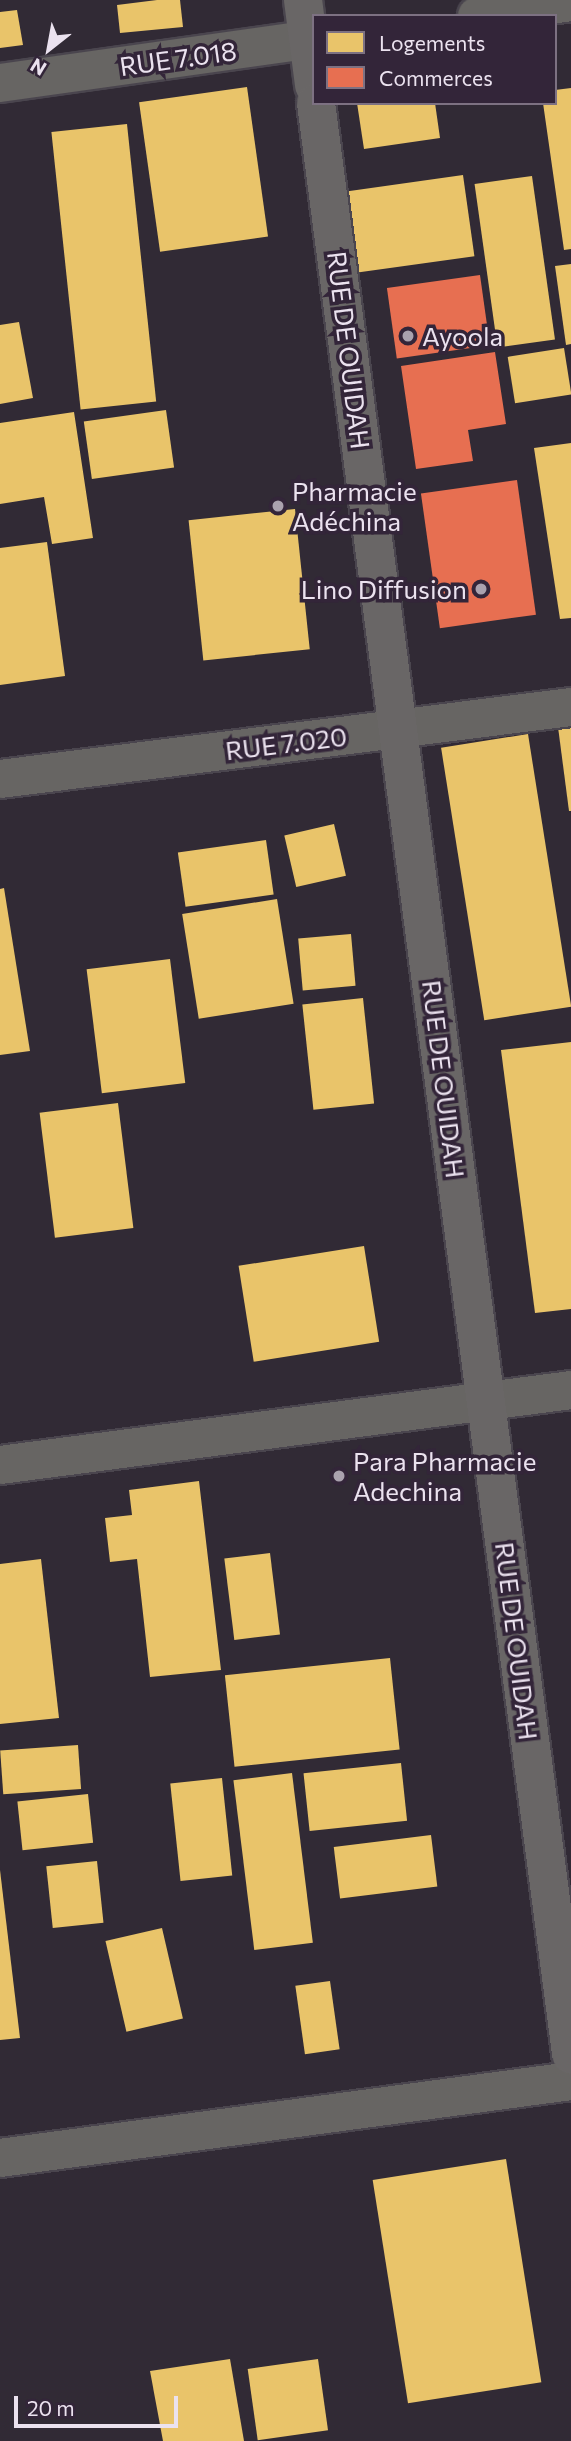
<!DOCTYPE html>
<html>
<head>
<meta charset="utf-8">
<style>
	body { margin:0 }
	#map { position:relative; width:571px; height:2441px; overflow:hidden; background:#312a35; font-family:Commissioner,sans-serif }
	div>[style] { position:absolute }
	.homes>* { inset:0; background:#e9c46a; transform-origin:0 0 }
	.shops>* { inset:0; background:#e76f51; transform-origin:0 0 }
	.roads { filter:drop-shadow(2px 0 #4a454e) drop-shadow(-2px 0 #4a454e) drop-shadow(0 2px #4a454e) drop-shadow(0 -2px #4a454e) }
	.minor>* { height:38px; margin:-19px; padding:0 19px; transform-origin:19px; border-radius:19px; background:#676563 }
	.major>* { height:38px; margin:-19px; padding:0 19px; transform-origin:19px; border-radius:19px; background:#696666 }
	.dots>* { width:19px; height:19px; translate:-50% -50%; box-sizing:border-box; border:4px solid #332539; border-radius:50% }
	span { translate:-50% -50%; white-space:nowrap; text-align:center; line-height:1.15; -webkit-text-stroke:7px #332539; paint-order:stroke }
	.street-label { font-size:26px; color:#ebe2ef }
	.poi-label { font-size:26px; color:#ebe2ef }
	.left { translate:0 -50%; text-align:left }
	.right { translate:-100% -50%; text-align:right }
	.legend { position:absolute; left:312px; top:14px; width:245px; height:91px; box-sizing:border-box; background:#332539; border:2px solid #7d7182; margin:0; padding:9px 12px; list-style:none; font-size:21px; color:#ebe2ef }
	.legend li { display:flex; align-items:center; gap:14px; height:35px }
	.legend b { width:35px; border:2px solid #7d7182 }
	.north { position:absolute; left:14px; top:14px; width:70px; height:70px; -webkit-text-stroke:5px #332539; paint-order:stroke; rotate:211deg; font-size:19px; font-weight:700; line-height:28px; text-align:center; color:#ebe2ef }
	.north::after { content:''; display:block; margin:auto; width:24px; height:32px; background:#ebe2ef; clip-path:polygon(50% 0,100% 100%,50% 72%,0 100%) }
	.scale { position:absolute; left:14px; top:2396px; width:164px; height:32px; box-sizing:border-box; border:4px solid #ebe2ef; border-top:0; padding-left:9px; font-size:21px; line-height:24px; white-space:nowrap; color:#ebe2ef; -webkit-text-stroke:5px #332539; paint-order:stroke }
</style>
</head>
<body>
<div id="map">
	<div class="homes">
		<div style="clip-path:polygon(157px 0,180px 0,183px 27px,120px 33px,117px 5px)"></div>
		<div style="clip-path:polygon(17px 10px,23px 45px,0 48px,0 12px)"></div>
		<div style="left:247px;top:87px;width:151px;height:109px;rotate:82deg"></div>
		<div style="clip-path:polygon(571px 88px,571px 249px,564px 250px,543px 103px,555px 103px,555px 90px)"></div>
		<div style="clip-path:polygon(357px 103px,435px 103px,440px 138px,364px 149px)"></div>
		<div style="left:127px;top:124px;width:279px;height:76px;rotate:84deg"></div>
		<div style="left:463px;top:175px;width:82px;height:118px;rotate:82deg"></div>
		<div style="left:532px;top:176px;width:165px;height:58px;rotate:82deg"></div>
		<div style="clip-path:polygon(571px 264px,571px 344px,566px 345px,555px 266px)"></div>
		<div style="clip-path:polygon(19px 322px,33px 398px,0 404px,0 325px)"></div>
		<div style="left:564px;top:348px;width:47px;height:57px;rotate:81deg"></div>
		<div style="left:166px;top:410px;width:58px;height:83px;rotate:82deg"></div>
		<div style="clip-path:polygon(74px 412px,93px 538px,52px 544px,44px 497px,0 504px,0 423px)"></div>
		<div style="clip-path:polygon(571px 443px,571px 618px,560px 619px,534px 448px)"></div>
		<div style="left:295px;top:509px;width:141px;height:107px;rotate:84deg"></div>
		<div style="clip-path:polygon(47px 542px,65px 676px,0 685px,0 548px)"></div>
		<div style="clip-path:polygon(571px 725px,571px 811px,569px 811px,558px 727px)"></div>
		<div style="left:528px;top:734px;width:276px;height:88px;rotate:81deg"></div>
		<div style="left:334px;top:824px;width:53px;height:51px;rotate:77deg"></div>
		<div style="left:266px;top:840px;width:55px;height:89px;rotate:82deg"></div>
		<div style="clip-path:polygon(4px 888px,30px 1051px,0 1055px,0 889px)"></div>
		<div style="left:277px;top:899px;width:106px;height:96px;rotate:81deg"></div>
		<div style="left:351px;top:934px;width:52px;height:53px;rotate:85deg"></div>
		<div style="left:170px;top:959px;width:125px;height:84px;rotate:83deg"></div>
		<div style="left:363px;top:998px;width:106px;height:61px;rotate:84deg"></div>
		<div style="clip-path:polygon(571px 1042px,571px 1309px,535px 1313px,501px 1050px)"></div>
		<div style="left:118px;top:1103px;width:126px;height:79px;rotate:83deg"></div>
		<div style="left:364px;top:1246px;width:97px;height:127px;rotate:81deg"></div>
		<div style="clip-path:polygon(199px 1481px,221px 1670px,150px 1677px,137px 1559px,110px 1562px,105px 1518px,132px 1515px,129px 1490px)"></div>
		<div style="left:270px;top:1553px;width:82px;height:46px;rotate:83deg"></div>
		<div style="clip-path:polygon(41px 1559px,59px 1718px,0 1724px,0 1564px)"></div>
		<div style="left:390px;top:1658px;width:92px;height:166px;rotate:84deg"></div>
		<div style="left:78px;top:1745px;width:44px;height:78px;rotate:86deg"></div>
		<div style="left:401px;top:1763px;width:58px;height:98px;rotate:84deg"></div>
		<div style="left:292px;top:1773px;width:171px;height:59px;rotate:83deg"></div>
		<div style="left:222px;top:1778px;width:98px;height:52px;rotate:84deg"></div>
		<div style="left:88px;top:1794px;width:49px;height:71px;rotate:84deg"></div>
		<div style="left:431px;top:1835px;width:52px;height:98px;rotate:83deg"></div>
		<div style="left:97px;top:1861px;width:62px;height:51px;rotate:84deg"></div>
		<div style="clip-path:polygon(0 1870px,20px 2038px,0 2040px)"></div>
		<div style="left:162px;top:1928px;width:93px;height:58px;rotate:77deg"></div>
		<div style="left:330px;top:1981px;width:69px;height:35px;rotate:82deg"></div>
		<div style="left:506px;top:2159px;width:226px;height:135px;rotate:81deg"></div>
		<div style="clip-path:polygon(230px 2359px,244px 2441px,163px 2441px,150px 2371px)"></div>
		<div style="left:318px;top:2359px;width:72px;height:71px;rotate:82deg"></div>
	</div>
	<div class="shops">
		<div style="left:480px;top:275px;width:71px;height:94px;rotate:82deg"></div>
		<div style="clip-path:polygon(495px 352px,506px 424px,468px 430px,473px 461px,416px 469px,401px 366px)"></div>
		<div style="left:517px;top:480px;width:136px;height:97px;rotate:82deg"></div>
	</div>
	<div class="roads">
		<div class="minor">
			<div style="left:477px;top:16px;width:95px;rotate:-8.5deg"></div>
			<div style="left:0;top:83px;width:317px;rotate:-8deg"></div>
			<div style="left:0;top:779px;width:576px;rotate:-7.19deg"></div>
			<div style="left:0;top:1465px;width:576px;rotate:-7.48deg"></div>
			<div style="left:0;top:2158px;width:576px;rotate:-7.68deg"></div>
		</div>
		<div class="major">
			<div style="left:303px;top:0;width:86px;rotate:82.6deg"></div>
			<div style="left:316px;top:103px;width:1968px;rotate:82.55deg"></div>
		</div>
	</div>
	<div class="dots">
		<div style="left:408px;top:336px;background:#aaa2ae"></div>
		<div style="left:278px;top:506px;background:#aaa2ae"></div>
		<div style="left:481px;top:589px;background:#aaa2ae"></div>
		<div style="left:339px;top:1476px;background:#aaa2ae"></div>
	</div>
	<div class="street-label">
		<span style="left:178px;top:58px;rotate:-8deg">RUE 7.018</span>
		<span style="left:349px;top:350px;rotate:83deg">RUE DE OUIDAH</span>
		<span style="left:286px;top:743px;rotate:-7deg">RUE 7.020</span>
		<span style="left:444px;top:1079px;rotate:83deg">RUE DE OUIDAH</span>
		<span style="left:517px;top:1641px;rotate:83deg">RUE DE OUIDAH</span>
	</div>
	<div class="poi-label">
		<span class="left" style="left:422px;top:336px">Ayoola</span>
		<span class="left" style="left:292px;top:506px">Pharmacie<br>Adéchina</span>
		<span class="right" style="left:467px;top:589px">Lino Diffusion</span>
		<span class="left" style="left:353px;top:1476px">Para Pharmacie<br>Adechina</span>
	</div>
	<ul class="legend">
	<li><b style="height:19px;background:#e9c46a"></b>Logements</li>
	<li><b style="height:19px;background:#e76f51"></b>Commerces</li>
	</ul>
	<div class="north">N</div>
	<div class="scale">20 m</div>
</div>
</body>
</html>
